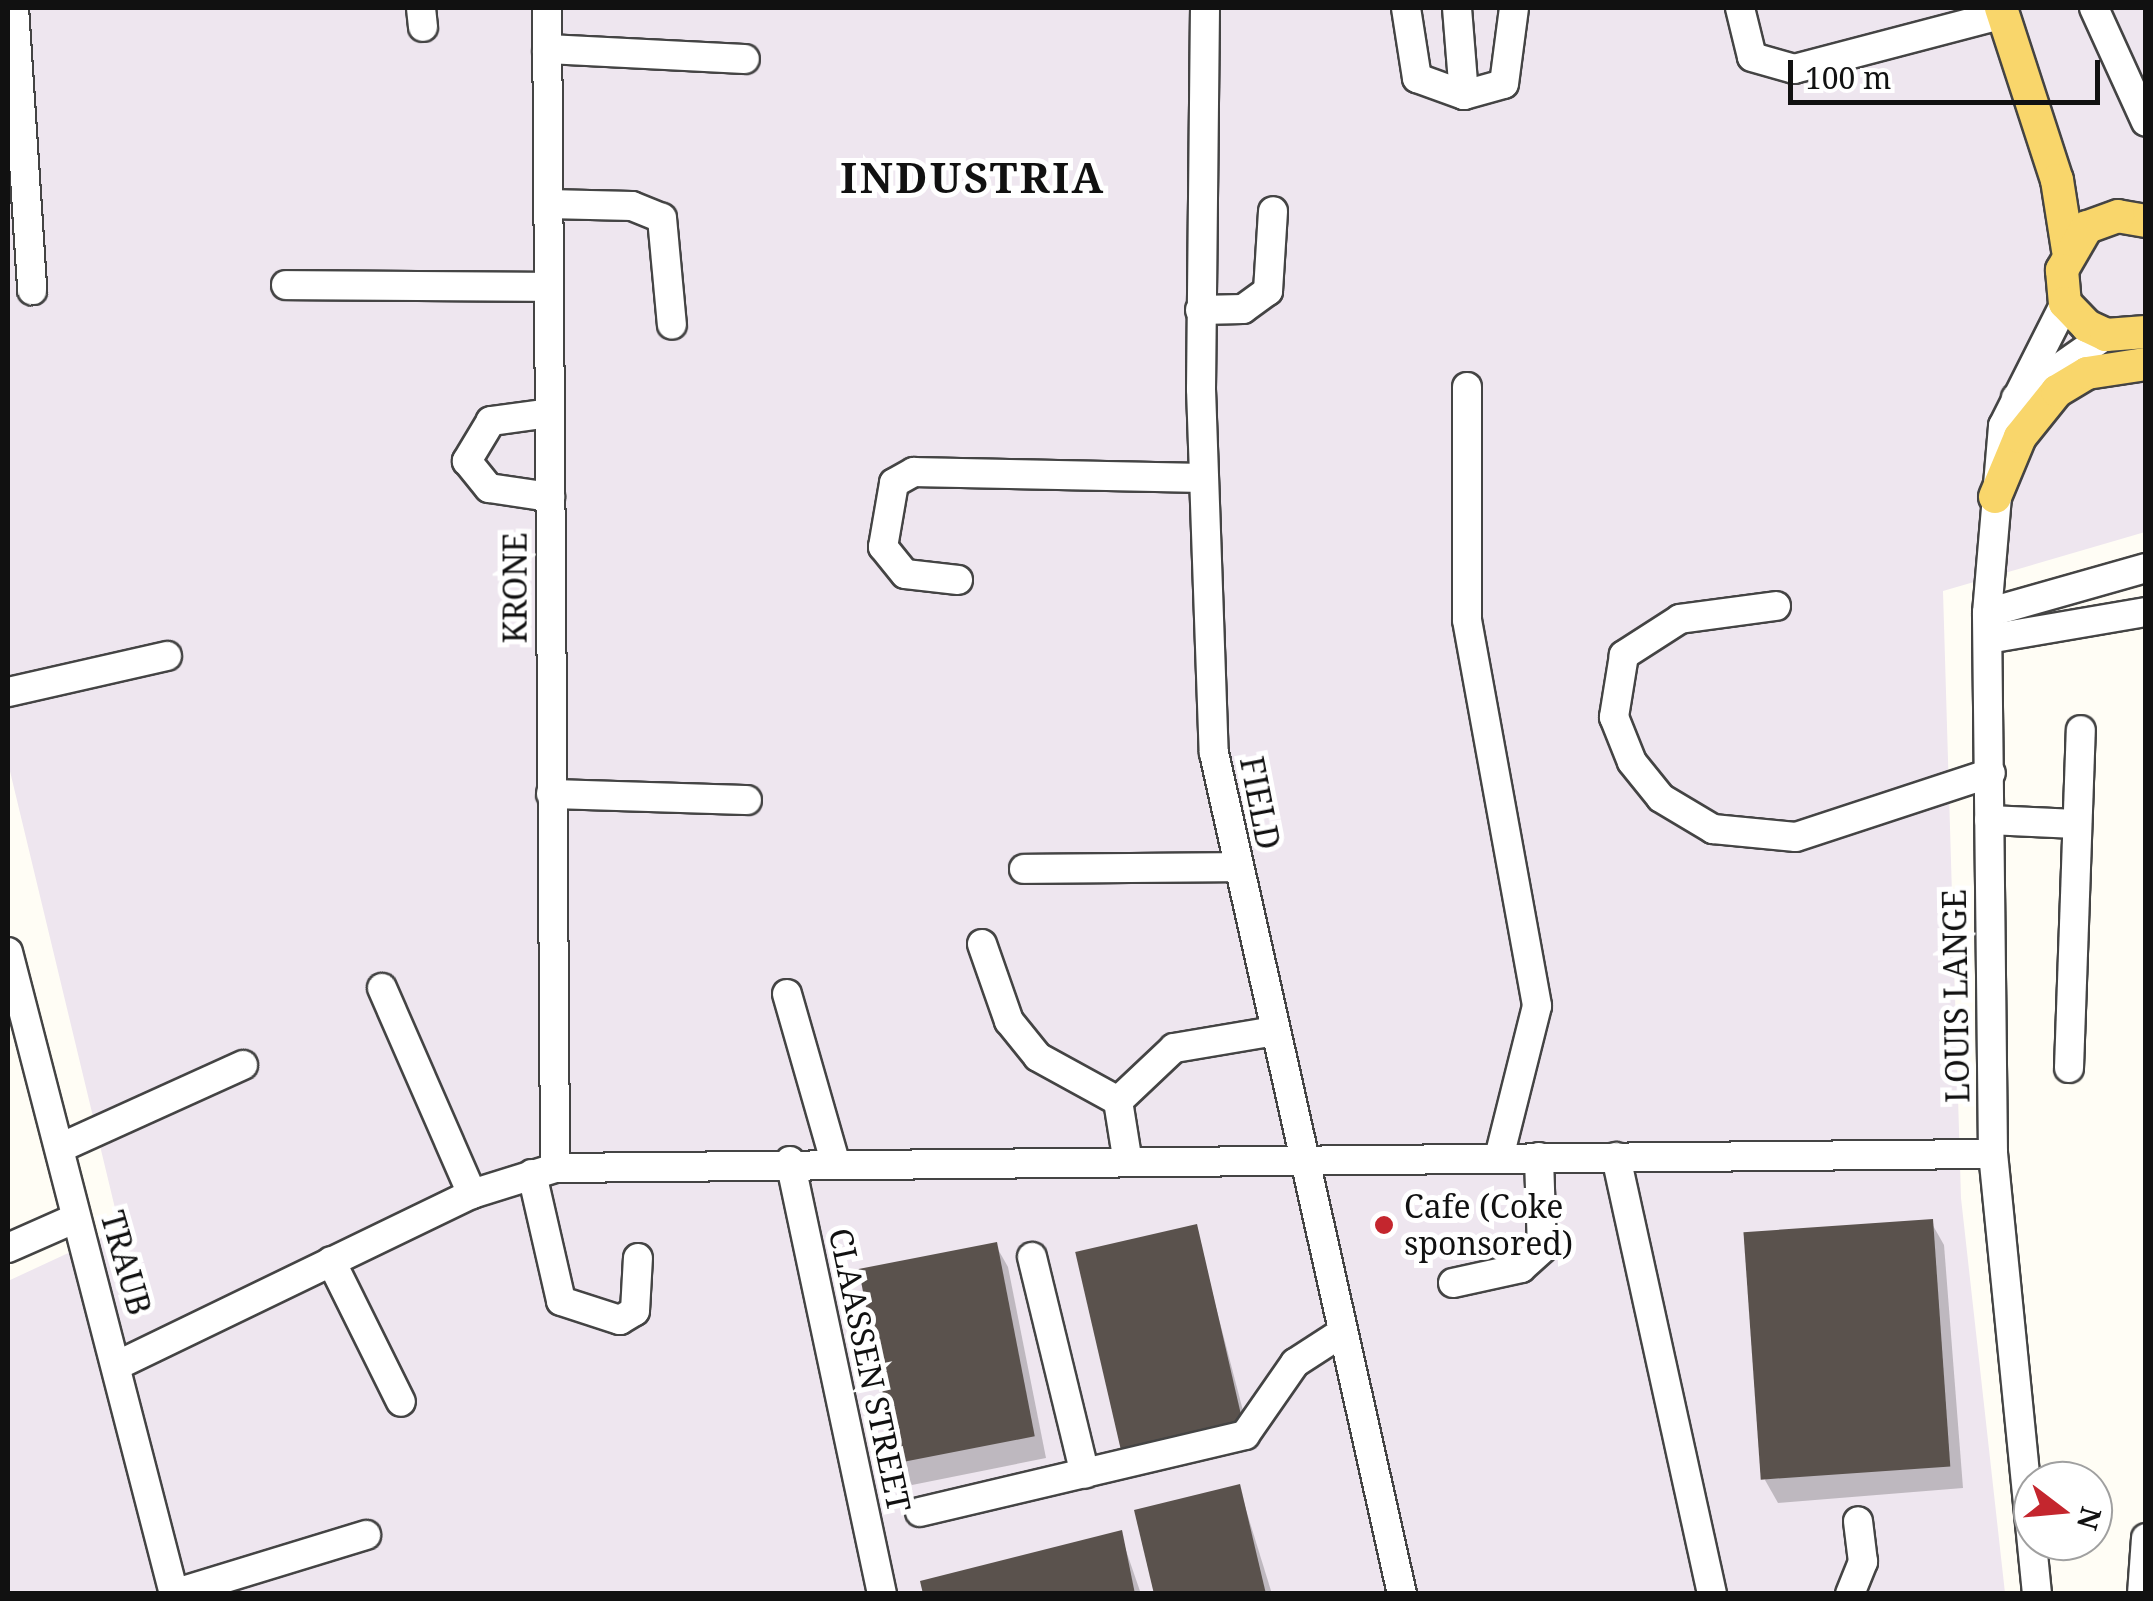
<!DOCTYPE html>
<html>
<head>
<meta charset="utf-8">
<style>
	body { margin:0 }
	#map { position:relative; width:2153px; height:1601px; overflow:hidden; background:#fffdf5; font-family:"Noto Serif",serif }
	div>[style] { position:absolute }
	.industrial>* { inset:0; background:#eee6ef }
	.shadow>* { inset:0; background:#0003 }
	.building>* { inset:0; background:#5a524d; transform-origin:0 0 }
	.roads { filter:drop-shadow(2px 0 #444) drop-shadow(-2px 0 #444) drop-shadow(0 2px #444) drop-shadow(0 -2px #444) }
	.minor>* { height:28px; margin:-14px; padding:0 14px; transform-origin:14px; border-radius:14px; background:#fff }
	.major>* { height:32px; margin:-16px; padding:0 16px; transform-origin:16px; border-radius:16px; background:#f9d66b }
	.dots>* { width:28px; height:28px; translate:-50% -50%; box-sizing:border-box; border:5px solid #fff; border-radius:50% }
	span { translate:-50% -50%; white-space:nowrap; text-align:center; line-height:1.15; -webkit-text-stroke:10px #fff; paint-order:stroke }
	.street-label { font-size:32px; color:#111 }
	.poi-label { font-size:32px; color:#111 }
	.left { translate:0 -50%; text-align:left }
	.district-label { font-size:42px; color:#111; font-weight:700; letter-spacing:2.5px }
	.frame { position:absolute; inset:0; border:10px solid #111; pointer-events:none }
	.north { position:absolute; left:2013px; top:1461px; width:100px; height:100px; box-sizing:border-box; background:#fff; border:2px solid #a0a0a0; border-radius:50%; rotate:106deg; font-size:28px; font-weight:700; line-height:40px; text-align:center; color:#111 }
	.north::after { content:''; display:block; margin:auto; width:35px; height:45px; background:#c4262e; clip-path:polygon(50% 0,100% 100%,50% 72%,0 100%) }
	.scale { position:absolute; left:1788px; top:60px; width:312px; height:45px; box-sizing:border-box; border:5px solid #111; border-top:0; padding-left:12px; font-size:30px; line-height:35px; white-space:nowrap; color:#111; -webkit-text-stroke:8px #fff; paint-order:stroke }
</style>
</head>
<body>
<div id="map">
	<div class="industrial">
		<div style="clip-path:polygon(8px 8px,2145px 8px,2145px 532px,1943px 591px,1961px 1198px,2005px 1593px,8px 1593px,8px 1281px,120px 1229px,8px 763px)"></div>
	</div>
	<div class="shadow">
		<div style="clip-path:polygon(1931px 1222px,1944px 1245px,1963px 1488px,1778px 1503px,1765px 1480px)"></div>
		<div style="clip-path:polygon(1195px 1227px,1253px 1449px,1135px 1476px,1122px 1453px)"></div>
		<div style="clip-path:polygon(995px 1244px,1008px 1267px,1046px 1458px,912px 1485px,899px 1463px)"></div>
		<div style="clip-path:polygon(1239px 1487px,1272px 1594px,1157px 1594px)"></div>
		<div style="clip-path:polygon(1120px 1533px,1141px 1594px,925px 1594px)"></div>
	</div>
	<div class="building">
		<div style="left:1933px;top:1219px;width:248px;height:190px;rotate:86deg"></div>
		<div style="left:1197px;top:1224px;width:207px;height:125px;rotate:77deg"></div>
		<div style="left:997px;top:1242px;width:198px;height:141px;rotate:79deg"></div>
		<div style="clip-path:polygon(1240px 1484px,1266px 1594px,1154px 1594px,1134px 1510px)"></div>
		<div style="clip-path:polygon(1122px 1530px,1135px 1594px,923px 1594px,920px 1581px)"></div>
	</div>
	<div class="roads">
		<div class="minor">
			<div style="left:14px;top:8px;width:283px;rotate:86.3deg"></div>
			<div style="left:421px;top:8px;width:19px;rotate:84deg"></div>
			<div style="left:547px;top:8px;width:1160px;rotate:89.6deg"></div>
			<div style="left:1205px;top:8px;width:381px;rotate:90.6deg"></div>
			<div style="left:1201px;top:389px;width:364px;rotate:88deg"></div>
			<div style="left:1214px;top:753px;width:862px;rotate:77.4deg"></div>
			<div style="left:1406px;top:8px;width:71px;rotate:81.1deg"></div>
			<div style="left:1417px;top:78px;width:50px;rotate:19.9deg"></div>
			<div style="left:1464px;top:95px;width:41px;rotate:-15.4deg"></div>
			<div style="left:1504px;top:84px;width:77px;rotate:-82.5deg"></div>
			<div style="left:1457px;top:8px;width:87px;rotate:85.4deg"></div>
			<div style="left:1740px;top:8px;width:50px;rotate:76.2deg"></div>
			<div style="left:1752px;top:57px;width:44px;rotate:15.9deg"></div>
			<div style="left:1794px;top:69px;width:216px;rotate:-14.7deg"></div>
			<div style="left:2094px;top:8px;width:125px;rotate:65.5deg"></div>
			<div style="left:547px;top:49px;width:198px;rotate:2.9deg"></div>
			<div style="left:548px;top:204px;width:84px;rotate:1.4deg"></div>
			<div style="left:632px;top:206px;width:32px;rotate:22deg"></div>
			<div style="left:662px;top:218px;width:107px;rotate:84.7deg"></div>
			<div style="left:286px;top:285px;width:263px;rotate:0.4deg"></div>
			<div style="left:1200px;top:310px;width:43px;rotate:-1.3deg"></div>
			<div style="left:1243px;top:309px;width:31px;rotate:-36deg"></div>
			<div style="left:1268px;top:291px;width:80px;rotate:-86.4deg"></div>
			<div style="left:1467px;top:387px;width:233px;rotate:90deg"></div>
			<div style="left:1467px;top:620px;width:392px;rotate:79.7deg"></div>
			<div style="left:1537px;top:1006px;width:156px;rotate:104.1deg"></div>
			<div style="left:2016px;top:398px;width:110px;rotate:-35deg"></div>
			<div style="left:550px;top:413px;width:60px;rotate:172.3deg"></div>
			<div style="left:491px;top:421px;width:47px;rotate:121deg"></div>
			<div style="left:467px;top:461px;width:35px;rotate:51deg"></div>
			<div style="left:489px;top:488px;width:62px;rotate:8.4deg"></div>
			<div style="left:958px;top:580px;width:53px;rotate:-173.5deg"></div>
			<div style="left:905px;top:574px;width:35px;rotate:-129deg"></div>
			<div style="left:883px;top:547px;width:65px;rotate:-80.2deg"></div>
			<div style="left:894px;top:483px;width:23px;rotate:-29deg"></div>
			<div style="left:914px;top:472px;width:288px;rotate:1.2deg"></div>
			<div style="left:1776px;top:606px;width:97px;rotate:172.3deg"></div>
			<div style="left:1680px;top:619px;width:67px;rotate:147.3deg"></div>
			<div style="left:1624px;top:655px;width:63px;rotate:99.2deg"></div>
			<div style="left:1614px;top:717px;width:48px;rotate:68.2deg"></div>
			<div style="left:1632px;top:762px;width:46px;rotate:51.1deg"></div>
			<div style="left:1661px;top:798px;width:61px;rotate:30.8deg"></div>
			<div style="left:1713px;top:829px;width:83px;rotate:5.5deg"></div>
			<div style="left:1796px;top:837px;width:205px;rotate:-18.2deg"></div>
			<div style="left:1987px;top:613px;width:165px;rotate:-15.8deg"></div>
			<div style="left:1988px;top:639px;width:160px;rotate:-9.7deg"></div>
			<div style="left:8px;top:692px;width:163px;rotate:-12.8deg"></div>
			<div style="left:551px;top:794px;width:196px;rotate:1.8deg"></div>
			<div style="left:1989px;top:820px;width:87px;rotate:2.6deg"></div>
			<div style="left:1024px;top:869px;width:213px;rotate:-0.5deg"></div>
			<div style="left:982px;top:944px;width:82px;rotate:70.7deg"></div>
			<div style="left:1009px;top:1021px;width:46px;rotate:51.1deg"></div>
			<div style="left:1038px;top:1057px;width:91px;rotate:28.8deg"></div>
			<div style="left:8px;top:952px;width:663px;rotate:75.5deg"></div>
			<div style="left:382px;top:988px;width:225px;rotate:66.4deg"></div>
			<div style="left:787px;top:994px;width:174px;rotate:74deg"></div>
			<div style="left:2069px;top:1068px;width:338px;rotate:-88deg"></div>
			<div style="left:60px;top:1148px;width:201px;rotate:-24.4deg"></div>
			<div style="left:1127px;top:1157px;width:57px;rotate:-99.1deg"></div>
			<div style="left:1118px;top:1101px;width:77px;rotate:-43.4deg"></div>
			<div style="left:1174px;top:1048px;width:101px;rotate:-9.6deg"></div>
			<div style="left:1616px;top:1157px;width:447px;rotate:77.6deg"></div>
			<div style="left:790px;top:1161px;width:443px;rotate:78deg"></div>
			<div style="left:532px;top:1174px;width:130px;rotate:77.1deg"></div>
			<div style="left:561px;top:1301px;width:62px;rotate:17.9deg"></div>
			<div style="left:620px;top:1320px;width:17px;rotate:-31deg"></div>
			<div style="left:635px;top:1311px;width:53px;rotate:-86.8deg"></div>
			<div style="left:8px;top:1248px;width:74px;rotate:-23.8deg"></div>
			<div style="left:1032px;top:1257px;width:223px;rotate:76.3deg"></div>
			<div style="left:331px;top:1261px;width:157px;rotate:63.6deg"></div>
			<div style="left:1453px;top:1283px;width:70px;rotate:-12.4deg"></div>
			<div style="left:1521px;top:1268px;width:28px;rotate:-42deg"></div>
			<div style="left:1542px;top:1249px;width:92px;rotate:-91.9deg"></div>
			<div style="left:118px;top:1365px;width:393px;rotate:-25.8deg"></div>
			<div style="left:472px;top:1194px;width:87px;rotate:-17.4deg"></div>
			<div style="left:555px;top:1168px;width:1438px;rotate:-0.56deg"></div>
			<div style="left:920px;top:1512px;width:334px;rotate:-13.3deg"></div>
			<div style="left:1245px;top:1435px;width:88px;rotate:-55.2deg"></div>
			<div style="left:1295px;top:1363px;width:57px;rotate:-32.9deg"></div>
			<div style="left:173px;top:1594px;width:202px;rotate:-17deg"></div>
			<div style="left:1850px;top:1594px;width:35px;rotate:-68deg"></div>
			<div style="left:1863px;top:1562px;width:41px;rotate:-97deg"></div>
			<div style="left:2037px;top:1594px;width:442px;rotate:-95.7deg"></div>
			<div style="left:1993px;top:1154px;width:541px;rotate:-90.64deg"></div>
			<div style="left:1987px;top:613px;width:188px;rotate:-85.1deg"></div>
			<div style="left:2003px;top:426px;width:138px;rotate:-63.2deg"></div>
			<div style="left:2142px;top:1594px;width:56px;rotate:-85.9deg"></div>
		</div>
		<div class="major">
			<div style="left:2001px;top:8px;width:181px;rotate:72deg"></div>
			<div style="left:2057px;top:180px;width:71px;rotate:81.1deg"></div>
			<div style="left:2146px;top:221px;width:28px;rotate:-170deg"></div>
			<div style="left:2118px;top:216px;width:33px;rotate:160deg"></div>
			<div style="left:2087px;top:227px;width:50px;rotate:120.2deg"></div>
			<div style="left:2062px;top:270px;width:33px;rotate:85deg"></div>
			<div style="left:2065px;top:303px;width:32px;rotate:46deg"></div>
			<div style="left:2087px;top:326px;width:21px;rotate:25deg"></div>
			<div style="left:2106px;top:335px;width:40px;rotate:-4.3deg"></div>
			<div style="left:1995px;top:497px;width:65px;rotate:-67.4deg"></div>
			<div style="left:2020px;top:437px;width:59px;rotate:-51.2deg"></div>
			<div style="left:2057px;top:391px;width:35px;rotate:-31deg"></div>
			<div style="left:2087px;top:373px;width:60px;rotate:-8.7deg"></div>
		</div>
	</div>
	<div class="dots">
		<div style="left:1384px;top:1225px;background:#c4262e"></div>
	</div>
	<div class="street-label">
		<span style="left:515px;top:588px;rotate:-90deg">KRONE</span>
		<span style="left:1260px;top:803px;rotate:79deg">FIELD</span>
		<span style="left:1956px;top:996px;rotate:-91deg">LOUIS LANGE</span>
		<span style="left:126px;top:1263px;rotate:74deg">TRAUB</span>
		<span style="left:870px;top:1370px;rotate:78deg">CLAASSEN STREET</span>
	</div>
	<div class="poi-label">
		<span class="left" style="left:1404px;top:1225px">Cafe (Coke<br>sponsored)</span>
	</div>
	<div class="district-label">
		<span style="left:973px;top:177px">INDUSTRIA</span>
	</div>
	<div class="frame"></div>
	<div class="north">N</div>
	<div class="scale">100 m</div>
</div>
</body>
</html>
